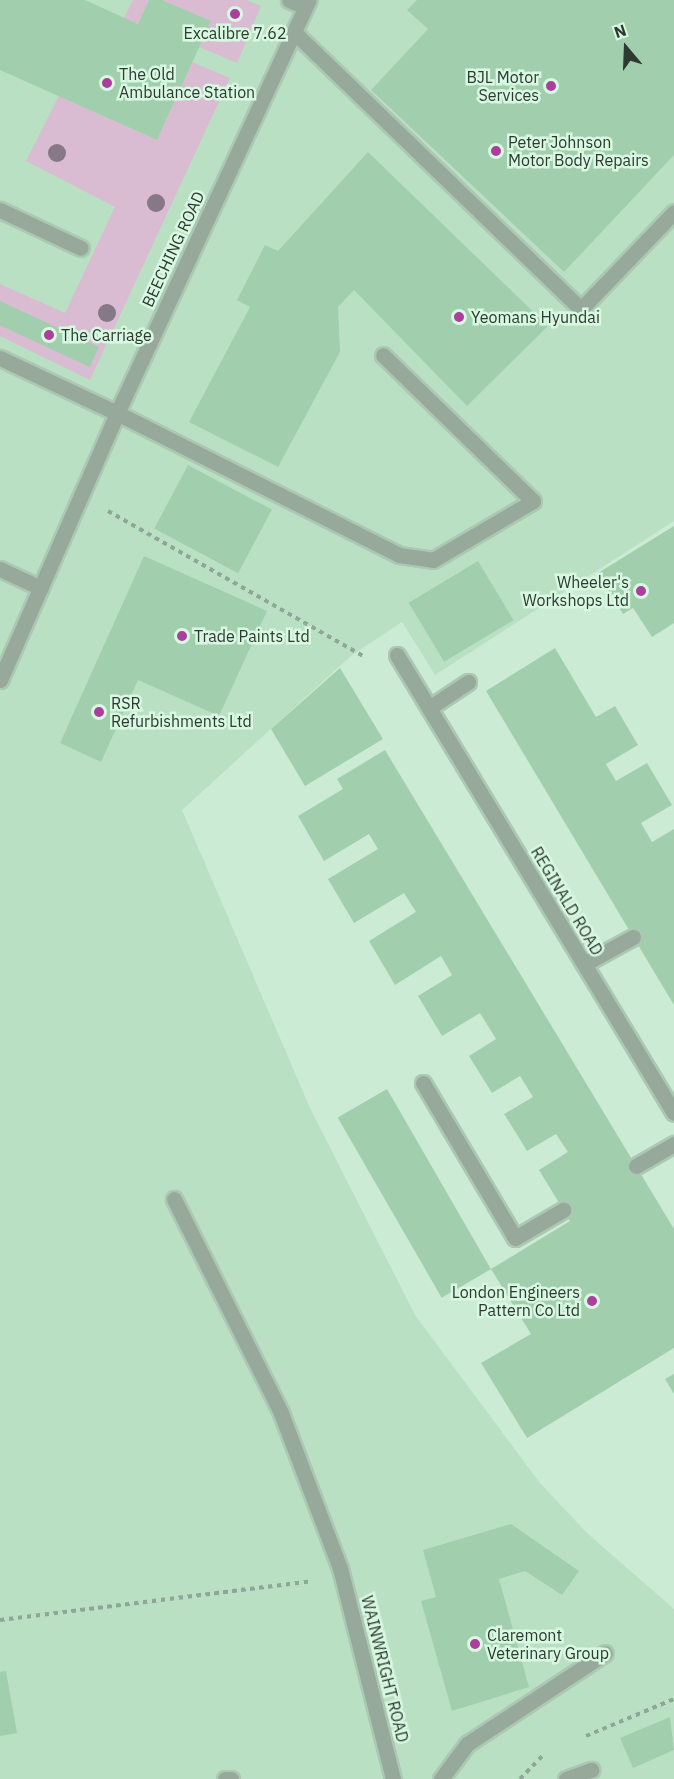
<!DOCTYPE html>
<html>
<head>
<meta charset="utf-8">
<style>
	body { margin:0 }
	#map { position:relative; width:674px; height:1779px; overflow:hidden; background:#cbebd4; font-family:"IBM Plex Sans",sans-serif }
	div>[style] { position:absolute }
	.built>* { inset:0; background:#bae0c4 }
	.green>* { inset:0; background:#d9bbd2 }
	.building>* { inset:0; background:#a1cfae; transform-origin:0 0 }
	.path>* { height:4px; margin-top:-2px; transform-origin:0; background:repeating-linear-gradient(90deg,#8fa796 0 4.5px,transparent 0 9px) }
	.roads { filter:drop-shadow(2px 0 #abc8b3) drop-shadow(-2px 0 #abc8b3) drop-shadow(0 2px #abc8b3) drop-shadow(0 -2px #abc8b3) }
	.service>* { height:15px; margin:-7.5px; padding:0 7.5px; transform-origin:7.5px; border-radius:7.5px; background:#96a99b }
	.minor>* { height:15px; margin:-7.5px; padding:0 7.5px; transform-origin:7.5px; border-radius:7.5px; background:#96a99b }
	.trees>* { width:18px; height:18px; margin:-9px; border-radius:50%; background:#867886 }
	.dots>* { width:16px; height:16px; translate:-50% -50%; box-sizing:border-box; border:3px solid #d8f8e1; border-radius:50% }
	span { translate:-50% -50%; white-space:nowrap; text-align:center; line-height:1.15; -webkit-text-stroke:5px #d8f8e1; paint-order:stroke }
	.poi-label { font-size:16px; color:#2d3a31 }
	.left { translate:0 -50%; text-align:left }
	.right { translate:-100% -50%; text-align:right }
	.street-label { font-size:16px; color:#2d3a31 }
	.north { position:absolute; left:596px; top:18px; width:60px; height:60px; -webkit-text-stroke:4px #d8f8e1; paint-order:stroke; rotate:341deg; font-size:16px; font-weight:700; line-height:24px; text-align:center; color:#2d3a31 }
	.north::after { content:''; display:block; margin:auto; width:21px; height:27px; background:#2d3a31; clip-path:polygon(50% 0,100% 100%,50% 72%,0 100%) }
</style>
</head>
<body>
<div id="map">
	<div class="built">
		<div style="clip-path:polygon(0 0,674px 0,674px 521px,435px 675px,402px 622px,352px 655px,182px 810px,310px 1108px,415px 1315px,540px 1483px,587px 1533px,674px 1609px,674px 1779px,0 1779px)"></div>
	</div>
	<div class="green">
		<div style="clip-path:polygon(133px 0,149px 0,138px 24px,124px 18px)"></div>
		<div style="clip-path:polygon(162px 0,246px 0,261px 6px,237px 63px,199px 47px,210px 21px)"></div>
		<div style="clip-path:polygon(192px 62px,230px 78px,90px 380px,0 336px,0 284px,65px 313px,115px 207px,26px 161px,59px 96px,157px 140px)"></div>
	</div>
	<div class="building">
		<div style="clip-path:polygon(0 0,85px 0,138px 24px,149px 0,162px 0,211px 21px,157px 140px,0 70px)"></div>
		<div style="clip-path:polygon(417px 0,674px 0,674px 155px,564px 272px,371px 90px,428px 29px,407px 10px)"></div>
		<div style="clip-path:polygon(368px 152px,548px 326px,467px 406px,354px 290px,338px 307px,340px 352px,278px 467px,189px 422px,250px 307px,237px 300px,265px 245px,278px 251px)"></div>
		<div style="left:0;top:301px;width:109px;height:22px;rotate:25deg"></div>
		<div style="left:188px;top:465px;width:95px;height:72px;rotate:28deg"></div>
		<div style="clip-path:polygon(674px 526px,674px 623px,652px 637px,633px 608px,623px 614px,598px 573px)"></div>
		<div style="clip-path:polygon(144px 556px,267px 611px,219px 716px,138px 680px,101px 762px,60px 743px)"></div>
		<div style="left:478px;top:561px;width:69px;height:81px;rotate:59deg"></div>
		<div style="clip-path:polygon(555px 648px,596px 717px,615px 706px,638px 745px,606px 764px,616px 781px,647px 763px,672px 805px,641px 823px,652px 842px,674px 829px,674px 1005px,486px 691px)"></div>
		<div style="clip-path:polygon(340px 668px,383px 739px,305px 786px,271px 729px)"></div>
		<div style="clip-path:polygon(385px 750px,674px 1229px,674px 1348px,527px 1438px,481px 1363px,531px 1334px,491px 1269px,570px 1221px,539px 1170px,568px 1152px,556px 1134px,527px 1151px,516px 1133px,504px 1114px,533px 1097px,520px 1076px,492px 1093px,469px 1056px,496px 1039px,480px 1013px,442px 1036px,418px 996px,452px 975px,441px 956px,395px 985px,369px 941px,416px 912px,404px 893px,354px 923px,328px 879px,378px 849px,369px 834px,324px 861px,298px 816px,343px 789px,337px 779px)"></div>
		<div style="left:387px;top:1089px;width:208px;height:57px;rotate:60deg"></div>
		<div style="clip-path:polygon(674px 1374px,674px 1394px,665px 1379px)"></div>
		<div style="clip-path:polygon(511px 1524px,579px 1571px,562px 1595px,525px 1571px,499px 1579px,529px 1687px,452px 1711px,421px 1601px,436px 1597px,423px 1550px)"></div>
		<div style="clip-path:polygon(6px 1671px,17px 1733px,0 1736px,0 1672px)"></div>
		<div style="clip-path:polygon(670px 1717px,674px 1750px,633px 1768px,620px 1738px)"></div>
	</div>
	<div class="path">
		<div style="left:108px;top:511px;width:296px;rotate:29.6deg"></div>
		<div style="left:0;top:1620px;width:314px;rotate:-7.1deg"></div>
		<div style="left:586px;top:1736px;width:95px;rotate:-22.8deg"></div>
		<div style="left:520px;top:1779px;width:35px;rotate:-46deg"></div>
	</div>
	<div class="roads">
		<div class="service">
			<div style="left:289px;top:0;width:17px;rotate:24deg"></div>
			<div style="left:294px;top:32px;width:399px;rotate:44deg"></div>
			<div style="left:581px;top:309px;width:134px;rotate:-46.2deg"></div>
			<div style="left:0;top:210px;width:89px;rotate:25.1deg"></div>
			<div style="left:0;top:358px;width:129px;rotate:25.2deg"></div>
			<div style="left:117px;top:413px;width:316px;rotate:26.7deg"></div>
			<div style="left:399px;top:555px;width:34px;rotate:8deg"></div>
			<div style="left:433px;top:560px;width:116px;rotate:-30.5deg"></div>
			<div style="left:533px;top:501px;width:209px;rotate:-135.8deg"></div>
			<div style="left:0;top:569px;width:45px;rotate:24.9deg"></div>
			<div style="left:584px;top:964px;width:56px;rotate:-28.9deg"></div>
			<div style="left:423px;top:1083px;width:180px;rotate:59.3deg"></div>
			<div style="left:515px;top:1238px;width:56px;rotate:-30.3deg"></div>
			<div style="left:636px;top:1166px;width:44px;rotate:-30.1deg"></div>
			<div style="left:174px;top:1199px;width:239px;rotate:63.4deg"></div>
			<div style="left:281px;top:1413px;width:166px;rotate:69.2deg"></div>
			<div style="left:225px;top:1779px;width:6px"></div>
			<div style="left:441px;top:1779px;width:44px;rotate:-53.4deg"></div>
			<div style="left:467px;top:1744px;width:165px;rotate:-33.4deg"></div>
			<div style="left:566px;top:1779px;width:27px;rotate:-20deg"></div>
		</div>
		<div class="minor">
			<div style="left:397px;top:655px;width:535px;rotate:58.83deg"></div>
			<div style="left:0;top:680px;width:292px;rotate:-66.3deg"></div>
			<div style="left:117px;top:413px;width:455px;rotate:-65.1deg"></div>
			<div style="left:429px;top:708px;width:47px;rotate:-33.7deg"></div>
			<div style="left:340px;top:1568px;width:218px;rotate:75.9deg"></div>
		</div>
	</div>
	<div class="trees">
		<div style="left:57px;top:153px"></div>
		<div style="left:156px;top:203px"></div>
		<div style="left:107px;top:313px"></div>
	</div>
	<div class="dots">
		<div style="left:235px;top:14px;background:#ac3e9d"></div>
		<div style="left:107px;top:83px;background:#ac3e9d"></div>
		<div style="left:551px;top:86px;background:#ac3e9d"></div>
		<div style="left:496px;top:151px;background:#ac3e9d"></div>
		<div style="left:459px;top:317px;background:#ac3e9d"></div>
		<div style="left:49px;top:335px;background:#ac3e9d"></div>
		<div style="left:641px;top:591px;background:#ac3e9d"></div>
		<div style="left:182px;top:636px;background:#ac3e9d"></div>
		<div style="left:99px;top:712px;background:#ac3e9d"></div>
		<div style="left:592px;top:1301px;background:#ac3e9d"></div>
		<div style="left:475px;top:1644px;background:#ac3e9d"></div>
	</div>
	<div class="poi-label">
		<span style="left:235px;top:33px">Excalibre 7.62</span>
		<span class="left" style="left:119px;top:83px">The Old<br>Ambulance Station</span>
		<span class="right" style="left:539px;top:86px">BJL Motor<br>Services</span>
		<span class="left" style="left:508px;top:151px">Peter Johnson<br>Motor Body Repairs</span>
		<span class="left" style="left:471px;top:317px">Yeomans Hyundai</span>
		<span class="left" style="left:61px;top:335px">The Carriage</span>
		<span class="right" style="left:629px;top:591px">Wheeler's<br>Workshops Ltd</span>
		<span class="left" style="left:194px;top:636px">Trade Paints Ltd</span>
		<span class="left" style="left:111px;top:712px">RSR<br>Refurbishments Ltd</span>
		<span class="right" style="left:580px;top:1301px">London Engineers<br>Pattern Co Ltd</span>
		<span class="left" style="left:487px;top:1644px">Claremont<br>Veterinary Group</span>
	</div>
	<div class="street-label">
		<span style="left:173px;top:249px;rotate:-65deg">BEECHING ROAD</span>
		<span style="left:567px;top:901px;rotate:59deg">REGINALD ROAD</span>
		<span style="left:385px;top:1669px;rotate:76deg">WAINWRIGHT ROAD</span>
	</div>
	<div class="north">N</div>
</div>
</body>
</html>
